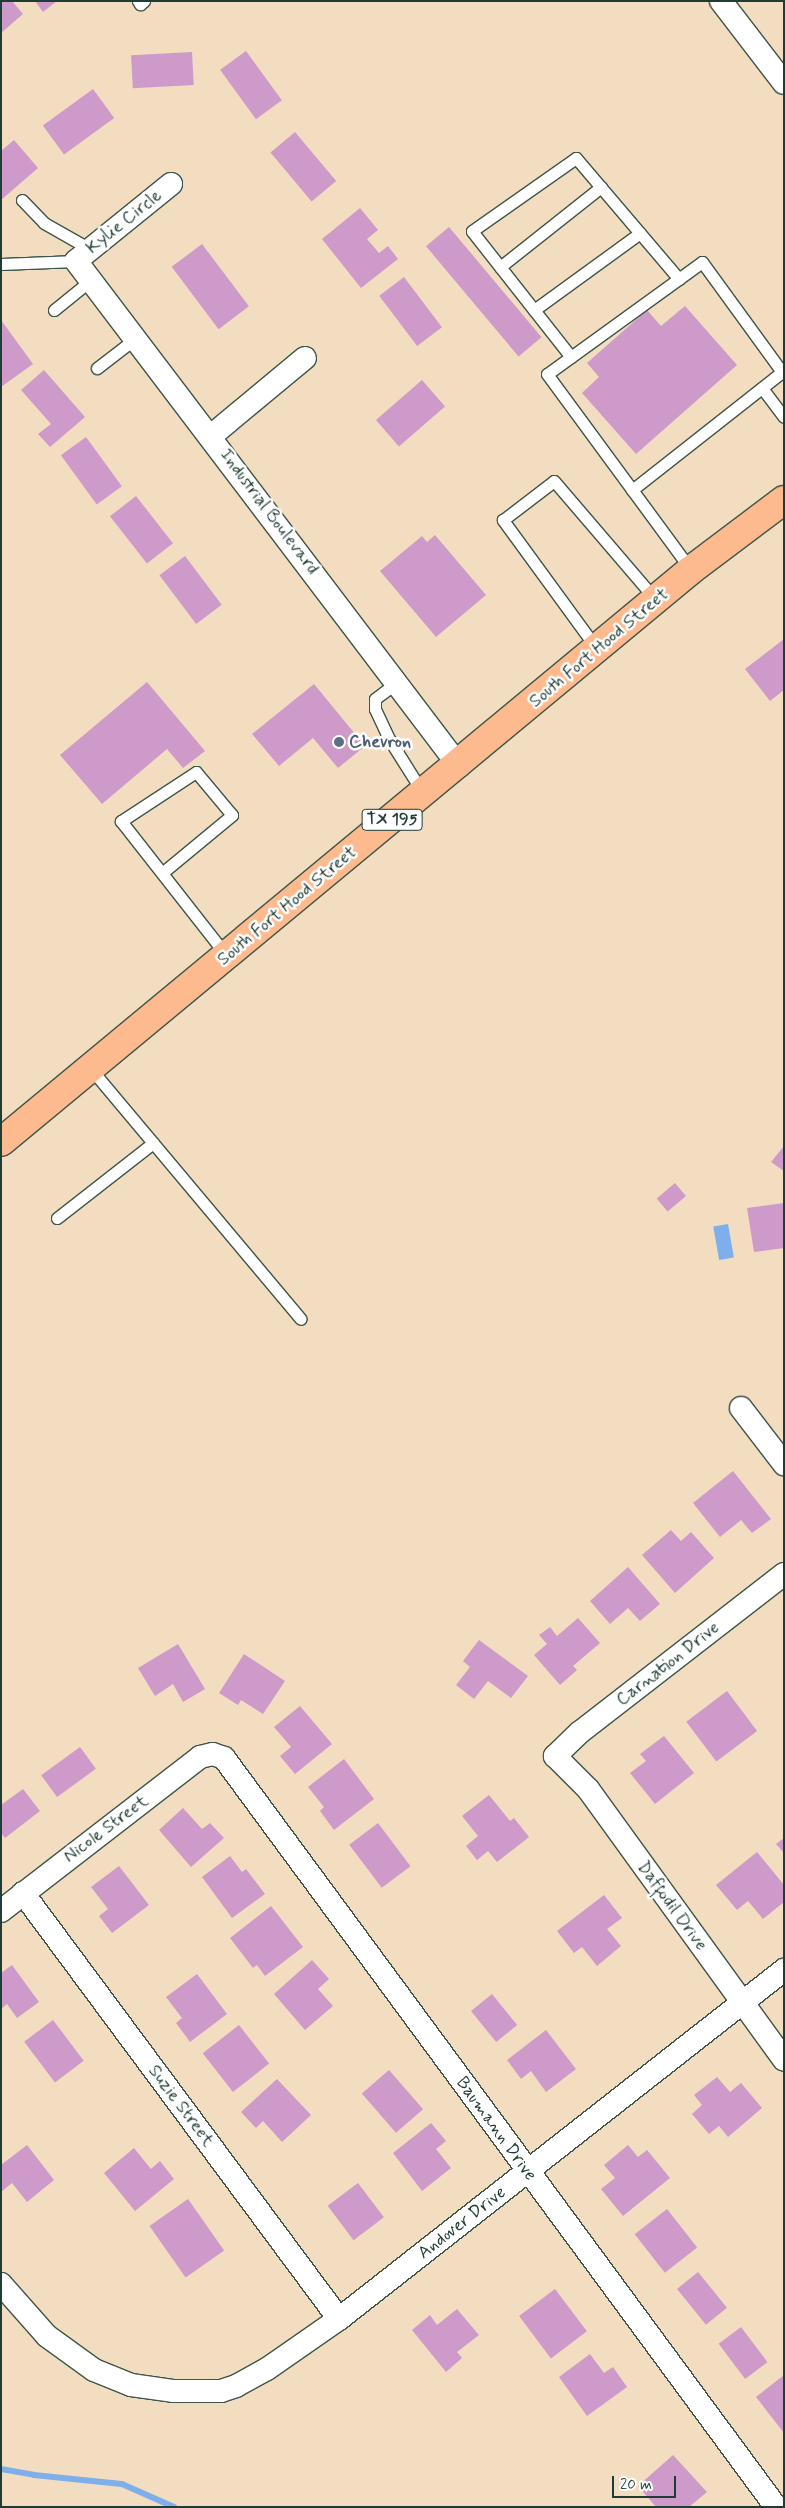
<!DOCTYPE html>
<html>
<head>
<meta charset="utf-8">
<style>
	body { margin:0 }
	#map { position:relative; width:785px; height:2508px; overflow:hidden; background:#f3ddc0; font-family:Mynerve,sans-serif }
	div>[style] { position:absolute }
	.water>* { inset:0; background:#7fafea; transform-origin:0 0 }
	.stream>* { height:6px; margin:-3px; padding:0 3px; transform-origin:3px; border-radius:3px; background:#7fafea }
	.building>* { inset:0; background:#cd9aca; transform-origin:0 0 }
	.roads { filter:drop-shadow(1px 0 #3f5549) drop-shadow(-1px 0 #3f5549) drop-shadow(0 1px #3f5549) drop-shadow(0 -1px #3f5549) }
	.service>* { height:11px; margin:-5.5px; padding:0 5.5px; transform-origin:5.5px; border-radius:5.5px; background:#fff }
	.minor>* { height:22px; margin:-11px; padding:0 11px; transform-origin:11px; border-radius:11px; background:#fff }
	.trunk>* { height:28px; margin:-14px; padding:0 14px; transform-origin:14px; border-radius:14px; background:#fcba8e }
	.dots>* { width:14px; height:14px; translate:-50% -50%; box-sizing:border-box; border:2px solid #fff; border-radius:50% }
	span { translate:-50% -50%; white-space:nowrap; text-align:center; line-height:1.15; -webkit-text-stroke:5px #fff; paint-order:stroke }
	.shield-label span { padding:1px 4px; background:#fff; border:1px solid; border-radius:4px; -webkit-text-stroke-width:0 }
	.shield-label { font-size:16px; color:#1f3d34; font-weight:700 }
	.street-label { font-size:18px; color:#1f3d34 }
	.service-label { font-size:18px; color:#4e5e75; font-weight:700 }
	.left { translate:0 -50%; text-align:left }
	.frame { position:absolute; inset:0; border:2px solid #1f3d34; pointer-events:none }
	.scale { position:absolute; left:612px; top:2476px; width:64px; height:22px; box-sizing:border-box; border:2px solid #1f3d34; border-top:0; padding-left:6px; font-size:15px; line-height:18px; white-space:nowrap; color:#1f3d34; -webkit-text-stroke:4px #fff; paint-order:stroke }
</style>
</head>
<body>
<div id="map">
	<div class="water">
		<div style="left:728px;top:1224px;width:34px;height:15px;rotate:80deg"></div>
	</div>
	<div class="stream">
		<div style="left:1px;top:2469px;width:34px;rotate:10deg"></div>
		<div style="left:34px;top:2475px;width:88px;rotate:5.8deg"></div>
		<div style="left:122px;top:2484px;width:57px;rotate:23.9deg"></div>
	</div>
	<div class="building">
		<div style="clip-path:polygon(1px 1px,12px 1px,23px 14px,1px 33px)"></div>
		<div style="clip-path:polygon(35px 1px,57px 1px,43px 12px)"></div>
		<div style="left:246px;top:51px;width:61px;height:32px;rotate:54deg"></div>
		<div style="left:192px;top:52px;width:33px;height:61px;rotate:87deg"></div>
		<div style="left:93px;top:89px;width:36px;height:62px;rotate:54deg"></div>
		<div style="left:295px;top:132px;width:64px;height:32px;rotate:50deg"></div>
		<div style="clip-path:polygon(14px 140px,38px 168px,1px 200px,1px 151px)"></div>
		<div style="clip-path:polygon(360px 208px,378px 230px,367px 239px,379px 253px,388px 246px,398px 259px,361px 288px,322px 239px)"></div>
		<div style="left:449px;top:227px;width:144px;height:30px;rotate:50deg"></div>
		<div style="left:202px;top:244px;width:78px;height:38px;rotate:53deg"></div>
		<div style="left:404px;top:277px;width:63px;height:31px;rotate:53deg"></div>
		<div style="clip-path:polygon(685px 306px,737px 365px,636px 454px,582px 393px,599px 377px,587px 363px,647px 310px,661px 326px)"></div>
		<div style="clip-path:polygon(1px 320px,33px 364px,1px 387px)"></div>
		<div style="clip-path:polygon(44px 370px,85px 417px,50px 447px,38px 434px,51px 424px,21px 390px)"></div>
		<div style="left:422px;top:380px;width:35px;height:61px;rotate:49deg"></div>
		<div style="left:86px;top:437px;width:61px;height:31px;rotate:54deg"></div>
		<div style="left:136px;top:496px;width:60px;height:33px;rotate:52deg"></div>
		<div style="clip-path:polygon(435px 535px,486px 595px,436px 637px,380px 571px,422px 536px,427px 542px)"></div>
		<div style="left:185px;top:556px;width:61px;height:32px;rotate:53deg"></div>
		<div style="clip-path:polygon(784px 639px,784px 690px,770px 701px,745px 669px)"></div>
		<div style="clip-path:polygon(147px 682px,205px 751px,183px 768px,167px 749px,102px 804px,60px 755px)"></div>
		<div style="clip-path:polygon(314px 684px,365px 746px,338px 768px,313px 738px,279px 766px,252px 734px)"></div>
		<div style="clip-path:polygon(784px 1146px,784px 1171px,771px 1162px)"></div>
		<div style="left:675px;top:1183px;width:17px;height:24px;rotate:50deg"></div>
		<div style="clip-path:polygon(784px 1203px,784px 1248px,754px 1252px,747px 1208px)"></div>
		<div style="clip-path:polygon(733px 1471px,771px 1519px,752px 1533px,741px 1520px,720px 1537px,693px 1503px)"></div>
		<div style="clip-path:polygon(671px 1530px,681px 1541px,691px 1532px,714px 1558px,675px 1593px,642px 1555px)"></div>
		<div style="clip-path:polygon(628px 1567px,660px 1604px,640px 1621px,628px 1608px,610px 1624px,590px 1601px)"></div>
		<div style="clip-path:polygon(578px 1618px,600px 1643px,573px 1666px,577px 1670px,560px 1685px,534px 1655px,547px 1644px,539px 1635px,550px 1627px,557px 1636px)"></div>
		<div style="clip-path:polygon(479px 1640px,528px 1676px,511px 1698px,488px 1681px,474px 1699px,456px 1685px,470px 1667px,463px 1661px)"></div>
		<div style="clip-path:polygon(178px 1644px,205px 1689px,183px 1702px,173px 1684px,155px 1696px,138px 1668px)"></div>
		<div style="clip-path:polygon(244px 1654px,285px 1681px,263px 1714px,241px 1700px,238px 1705px,219px 1693px)"></div>
		<div style="left:727px;top:1691px;width:50px;height:51px;rotate:53deg"></div>
		<div style="clip-path:polygon(300px 1706px,332px 1744px,295px 1774px,280px 1756px,291px 1747px,274px 1727px)"></div>
		<div style="clip-path:polygon(664px 1736px,694px 1773px,655px 1804px,630px 1773px,646px 1761px,640px 1754px)"></div>
		<div style="left:80px;top:1747px;width:27px;height:48px;rotate:54deg"></div>
		<div style="clip-path:polygon(344px 1759px,374px 1799px,334px 1830px,320px 1811px,324px 1807px,308px 1787px)"></div>
		<div style="clip-path:polygon(23px 1789px,40px 1811px,5px 1838px,1px 1833px,1px 1805px)"></div>
		<div style="clip-path:polygon(489px 1795px,510px 1821px,514px 1818px,529px 1837px,497px 1862px,488px 1851px,477px 1860px,466px 1846px,478px 1836px,462px 1816px)"></div>
		<div style="clip-path:polygon(183px 1808px,202px 1829px,210px 1823px,224px 1838px,191px 1867px,159px 1830px)"></div>
		<div style="left:378px;top:1823px;width:54px;height:36px;rotate:53deg"></div>
		<div style="clip-path:polygon(784px 1838px,784px 1853px,776px 1844px)"></div>
		<div style="clip-path:polygon(757px 1852px,784px 1885px,784px 1902px,763px 1919px,748px 1901px,737px 1910px,716px 1885px)"></div>
		<div style="clip-path:polygon(230px 1856px,242px 1872px,246px 1869px,265px 1894px,232px 1918px,202px 1877px)"></div>
		<div style="clip-path:polygon(119px 1866px,149px 1905px,112px 1933px,99px 1916px,108px 1909px,91px 1887px)"></div>
		<div style="clip-path:polygon(604px 1895px,622px 1918px,607px 1929px,621px 1946px,597px 1966px,582px 1947px,574px 1953px,557px 1931px)"></div>
		<div style="clip-path:polygon(271px 1906px,303px 1947px,265px 1976px,257px 1965px,253px 1968px,230px 1938px)"></div>
		<div style="clip-path:polygon(312px 1960px,329px 1979px,318px 1989px,333px 2006px,305px 2030px,274px 1994px)"></div>
		<div style="clip-path:polygon(12px 1965px,39px 2002px,17px 2018px,7px 2004px,1px 2009px,1px 1973px)"></div>
		<div style="clip-path:polygon(197px 1974px,227px 2014px,190px 2042px,176px 2023px,182px 2018px,166px 1997px)"></div>
		<div style="left:492px;top:1994px;width:40px;height:27px;rotate:51deg"></div>
		<div style="left:53px;top:2020px;width:51px;height:36px;rotate:53deg"></div>
		<div style="left:239px;top:2025px;width:49px;height:46px;rotate:52deg"></div>
		<div style="clip-path:polygon(546px 2030px,576px 2069px,546px 2092px,531px 2071px,521px 2079px,507px 2060px)"></div>
		<div style="left:389px;top:2070px;width:52px;height:36px;rotate:49deg"></div>
		<div style="clip-path:polygon(717px 2077px,730px 2092px,741px 2083px,762px 2108px,728px 2137px,719px 2126px,709px 2134px,692px 2114px,702px 2105px,694px 2095px)"></div>
		<div style="clip-path:polygon(277px 2079px,311px 2115px,282px 2142px,263px 2121px,256px 2128px,241px 2112px)"></div>
		<div style="clip-path:polygon(431px 2123px,446px 2141px,436px 2149px,451px 2168px,422px 2191px,393px 2153px)"></div>
		<div style="clip-path:polygon(27px 2145px,54px 2180px,27px 2202px,12px 2183px,1px 2192px,1px 2165px)"></div>
		<div style="clip-path:polygon(628px 2145px,638px 2157px,647px 2150px,670px 2178px,623px 2216px,601px 2189px,615px 2178px,604px 2165px)"></div>
		<div style="clip-path:polygon(134px 2148px,151px 2169px,160px 2161px,174px 2179px,135px 2211px,104px 2173px)"></div>
		<div style="left:358px;top:2183px;width:43px;height:38px;rotate:53deg"></div>
		<div style="left:188px;top:2199px;width:63px;height:47px;rotate:55deg"></div>
		<div style="left:667px;top:2209px;width:49px;height:41px;rotate:52deg"></div>
		<div style="left:698px;top:2272px;width:46px;height:27px;rotate:51deg"></div>
		<div style="left:555px;top:2289px;width:53px;height:45px;rotate:53deg"></div>
		<div style="clip-path:polygon(457px 2309px,479px 2335px,457px 2352px,462px 2358px,446px 2372px,412px 2330px,430px 2315px,437px 2325px)"></div>
		<div style="left:741px;top:2327px;width:44px;height:28px;rotate:53deg"></div>
		<div style="clip-path:polygon(590px 2354px,604px 2373px,613px 2367px,627px 2387px,587px 2416px,559px 2377px)"></div>
		<div style="clip-path:polygon(784px 2375px,784px 2433px,756px 2397px)"></div>
		<div style="clip-path:polygon(673px 2455px,707px 2492px,689px 2507px,656px 2507px,638px 2486px)"></div>
	</div>
	<div class="roads">
		<div class="service">
			<div style="left:138px;top:1px;width:4px;rotate:56deg"></div>
			<div style="left:140px;top:4px;width:5px;rotate:-37deg"></div>
			<div style="left:22px;top:200px;width:32px;rotate:46deg"></div>
			<div style="left:44px;top:223px;width:53px;rotate:29.5deg"></div>
			<div style="left:1px;top:264px;width:75px;rotate:-2.3deg"></div>
			<div style="left:500px;top:267px;width:129px;rotate:-38.4deg"></div>
			<div style="left:54px;top:310px;width:48px;rotate:-39deg"></div>
			<div style="left:534px;top:310px;width:131px;rotate:-36deg"></div>
			<div style="left:571px;top:357px;width:160px;rotate:-128.2deg"></div>
			<div style="left:472px;top:231px;width:127px;rotate:-35.1deg"></div>
			<div style="left:576px;top:158px;width:159px;rotate:49.6deg"></div>
			<div style="left:97px;top:368px;width:49px;rotate:-37.6deg"></div>
			<div style="left:762px;top:388px;width:36px;rotate:53deg"></div>
			<div style="left:632px;top:490px;width:191px;rotate:-38.2deg"></div>
			<div style="left:782px;top:372px;width:136px;rotate:-126deg"></div>
			<div style="left:702px;top:262px;width:191px;rotate:144.1deg"></div>
			<div style="left:547px;top:374px;width:243px;rotate:53.7deg"></div>
			<div style="left:597px;top:649px;width:160px;rotate:-126.1deg"></div>
			<div style="left:503px;top:520px;width:64px;rotate:-37.4deg"></div>
			<div style="left:554px;top:481px;width:157px;rotate:49.4deg"></div>
			<div style="left:396px;top:683px;width:26px;rotate:143deg"></div>
			<div style="left:375px;top:699px;width:10px;rotate:90deg"></div>
			<div style="left:375px;top:709px;width:33px;rotate:65deg"></div>
			<div style="left:389px;top:739px;width:64px;rotate:57.8deg"></div>
			<div style="left:162px;top:873px;width:91px;rotate:-39.6deg"></div>
			<div style="left:232px;top:815px;width:56px;rotate:-129.9deg"></div>
			<div style="left:196px;top:772px;width:90px;rotate:146.8deg"></div>
			<div style="left:121px;top:821px;width:172px;rotate:51.9deg"></div>
			<div style="left:91px;top:1069px;width:326px;rotate:50deg"></div>
			<div style="left:57px;top:1218px;width:122px;rotate:-38deg"></div>
		</div>
		<div class="minor">
			<div style="left:721px;top:1px;width:103px;rotate:52.5deg"></div>
			<div style="left:171px;top:184px;width:122px;rotate:141deg"></div>
			<div style="left:76px;top:261px;width:634px;rotate:52.82deg"></div>
			<div style="left:211px;top:436px;width:122px;rotate:-39.7deg"></div>
			<div style="left:741px;top:1408px;width:71px;rotate:52.5deg"></div>
			<div style="left:784px;top:1574px;width:258px;rotate:142.2deg"></div>
			<div style="left:580px;top:1732px;width:35px;rotate:136deg"></div>
			<div style="left:555px;top:1756px;width:47px;rotate:45deg"></div>
			<div style="left:588px;top:1789px;width:334px;rotate:54.1deg"></div>
			<div style="left:23px;top:1893px;width:530px;rotate:53.43deg"></div>
			<div style="left:1px;top:1911px;width:252px;rotate:-37.7deg"></div>
			<div style="left:200px;top:1757px;width:13px;rotate:-13deg"></div>
			<div style="left:213px;top:1754px;width:12px;rotate:20deg"></div>
			<div style="left:224px;top:1758px;width:930px;rotate:53.61deg"></div>
			<div style="left:1px;top:2284px;width:69px;rotate:48.5deg"></div>
			<div style="left:47px;top:2336px;width:58px;rotate:35.9deg"></div>
			<div style="left:94px;top:2370px;width:40px;rotate:22deg"></div>
			<div style="left:131px;top:2385px;width:42px;rotate:8.1deg"></div>
			<div style="left:173px;top:2391px;width:48px"></div>
			<div style="left:221px;top:2391px;width:16px;rotate:-18deg"></div>
			<div style="left:236px;top:2386px;width:35px;rotate:-29deg"></div>
			<div style="left:267px;top:2369px;width:88px;rotate:-34.8deg"></div>
			<div style="left:339px;top:2319px;width:566px;rotate:-38.11deg"></div>
		</div>
		<div class="trunk">
			<div style="left:1px;top:1142px;width:896px;rotate:-39.66deg"></div>
			<div style="left:691px;top:570px;width:116px;rotate:-37deg"></div>
		</div>
	</div>
	<div class="dots">
		<div style="left:339px;top:742px;background:#5c6f8a"></div>
	</div>
	<div class="shield-label">
		<span style="left:392px;top:820px">TX 195</span>
	</div>
	<div class="street-label">
		<span style="left:124px;top:222px;rotate:-39deg">Kylie Circle</span>
		<span style="left:269px;top:512px;rotate:53deg">Industrial Boulevard</span>
		<span style="left:599px;top:648px;rotate:-40deg">South Fort Hood Street</span>
		<span style="left:287px;top:906px;rotate:-40deg">South Fort Hood Street</span>
		<span style="left:668px;top:1664px;rotate:-38deg">Carnation Drive</span>
		<span style="left:106px;top:1829px;rotate:-37deg">Nicole Street</span>
		<span style="left:672px;top:1906px;rotate:54deg">Daffodil Drive</span>
		<span style="left:181px;top:2106px;rotate:53deg">Suzie Street</span>
		<span style="left:496px;top:2129px;rotate:54deg">Baumann Drive</span>
		<span style="left:462px;top:2223px;rotate:-38deg">Andover Drive</span>
	</div>
	<div class="service-label">
		<span class="left" style="left:349px;top:742px">Chevron</span>
	</div>
	<div class="frame"></div>
	<div class="scale">20 m</div>
</div>
</body>
</html>
